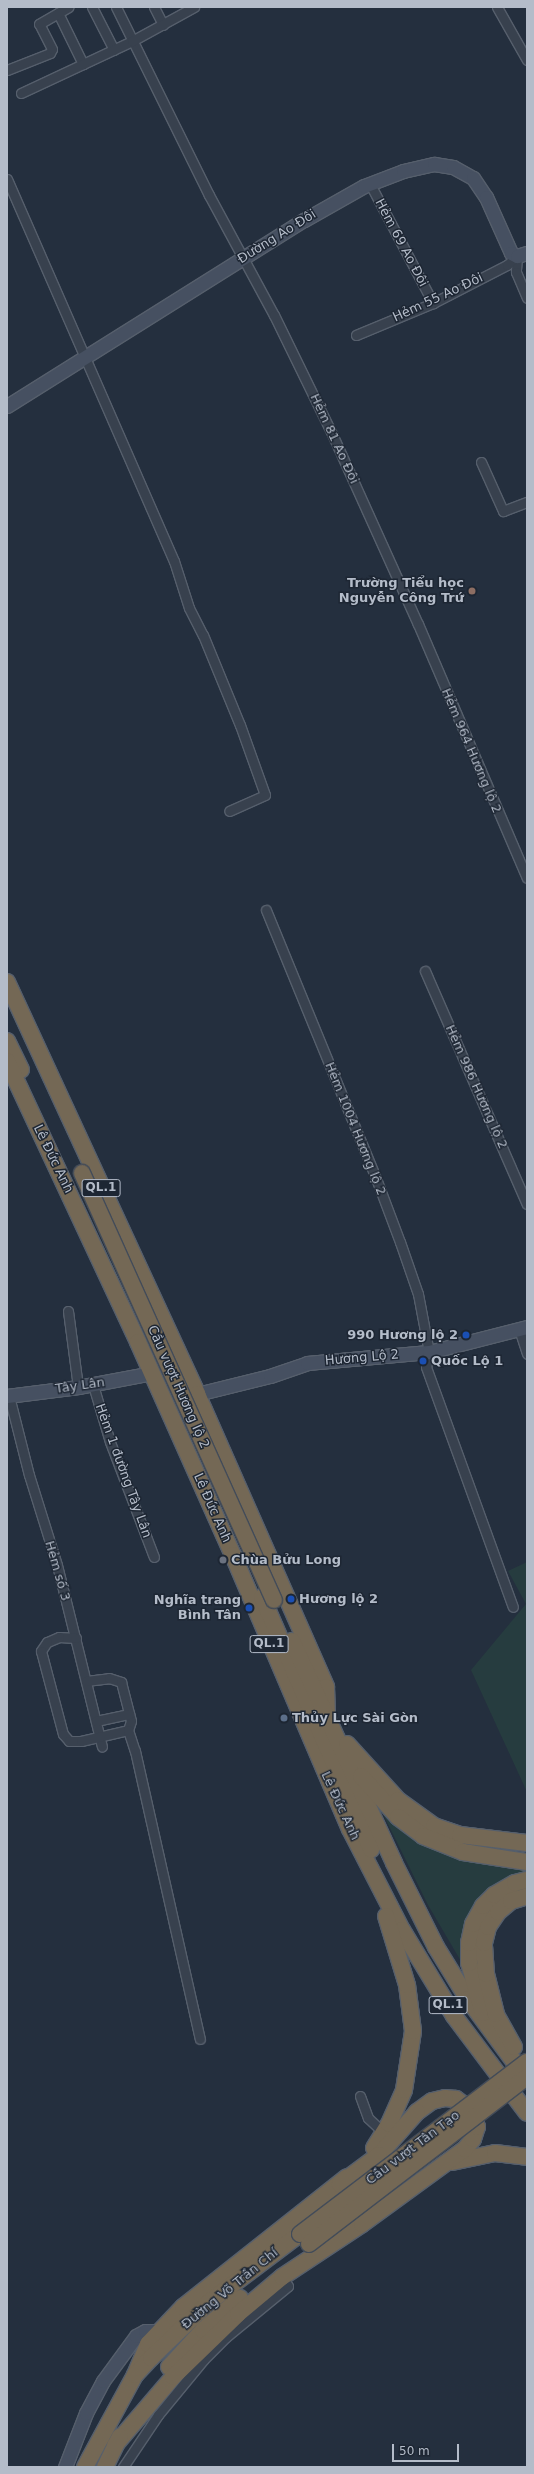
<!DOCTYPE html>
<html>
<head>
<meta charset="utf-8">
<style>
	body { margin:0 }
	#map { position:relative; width:534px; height:2474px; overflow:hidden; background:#242f3e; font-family:"DejaVu Sans",sans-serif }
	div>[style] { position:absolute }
	.green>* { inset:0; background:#263c3f }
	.roads { filter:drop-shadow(1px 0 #565f6c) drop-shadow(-1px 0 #565f6c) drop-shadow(0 1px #565f6c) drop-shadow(0 -1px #565f6c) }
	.street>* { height:9px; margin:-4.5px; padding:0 4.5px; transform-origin:4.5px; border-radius:4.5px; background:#38414e }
	.secondary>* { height:13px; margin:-6.5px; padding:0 6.5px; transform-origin:6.5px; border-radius:6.5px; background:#465061 }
	.highway>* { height:16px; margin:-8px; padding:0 8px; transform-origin:8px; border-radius:8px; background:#746855 }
	.bridges { filter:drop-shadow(1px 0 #434c59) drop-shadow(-1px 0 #434c59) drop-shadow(0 1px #434c59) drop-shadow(0 -1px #434c59) }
	.highway-bridge>* { height:16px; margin:-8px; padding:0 8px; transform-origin:8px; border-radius:8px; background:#746855 }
	.dots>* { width:11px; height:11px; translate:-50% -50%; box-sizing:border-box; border:2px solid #1d2633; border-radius:50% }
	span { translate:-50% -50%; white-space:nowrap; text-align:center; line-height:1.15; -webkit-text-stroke:3px #1d2633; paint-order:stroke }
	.shield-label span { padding:1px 3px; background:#1d2633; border:1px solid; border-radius:3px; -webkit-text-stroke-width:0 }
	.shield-label { font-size:12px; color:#b4bcc9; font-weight:700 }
	.street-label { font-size:13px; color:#b4bcc9 }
	.poi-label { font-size:13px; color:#b4bcc9; font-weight:700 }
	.right { translate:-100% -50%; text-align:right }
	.left { translate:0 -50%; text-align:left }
	.frame { position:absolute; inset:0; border:8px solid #b4bcc9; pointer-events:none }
	.scale { position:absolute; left:392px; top:2444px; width:67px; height:18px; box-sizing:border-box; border:2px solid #b4bcc9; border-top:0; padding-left:5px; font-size:12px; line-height:14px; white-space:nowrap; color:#b4bcc9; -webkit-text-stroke:3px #1d2633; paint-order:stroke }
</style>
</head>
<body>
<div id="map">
	<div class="green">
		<div style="clip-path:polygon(527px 1562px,527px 1792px,471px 1670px,526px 1604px,508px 1571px)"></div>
		<div style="clip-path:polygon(383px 1814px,417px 1841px,433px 1849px,488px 1865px,527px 1870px,527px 1876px,462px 1963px,428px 1905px)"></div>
	</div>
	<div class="roads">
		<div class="street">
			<div style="left:92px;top:7px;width:48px;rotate:62.9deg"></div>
			<div style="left:116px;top:7px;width:210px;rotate:63.7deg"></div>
			<div style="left:209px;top:195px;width:136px;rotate:61.6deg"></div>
			<div style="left:274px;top:315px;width:135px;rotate:64deg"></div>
			<div style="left:333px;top:436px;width:206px;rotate:65.7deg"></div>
			<div style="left:418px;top:624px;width:276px;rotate:66.8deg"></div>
			<div style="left:154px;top:7px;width:20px;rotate:63deg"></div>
			<div style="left:497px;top:7px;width:61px;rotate:60.5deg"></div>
			<div style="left:58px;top:13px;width:57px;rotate:63.9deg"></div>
			<div style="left:7px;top:70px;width:46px;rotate:-21.6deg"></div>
			<div style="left:50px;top:53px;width:4px;rotate:-63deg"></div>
			<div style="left:52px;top:49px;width:28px;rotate:-117deg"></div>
			<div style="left:39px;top:24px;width:34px;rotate:-30deg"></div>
			<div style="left:21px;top:93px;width:123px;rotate:-25.1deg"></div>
			<div style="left:132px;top:41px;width:71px;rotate:-28.7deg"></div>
			<div style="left:7px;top:179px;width:417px;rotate:66.4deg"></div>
			<div style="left:174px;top:561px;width:49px;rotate:72.3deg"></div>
			<div style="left:189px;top:608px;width:30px;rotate:63deg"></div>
			<div style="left:203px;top:635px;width:97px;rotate:67.7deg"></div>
			<div style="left:240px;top:725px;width:74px;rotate:70.3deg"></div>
			<div style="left:265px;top:795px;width:39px;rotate:156deg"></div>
			<div style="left:370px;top:184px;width:135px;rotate:62.1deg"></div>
			<div style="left:517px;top:256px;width:16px;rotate:94deg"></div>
			<div style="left:516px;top:272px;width:28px;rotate:67deg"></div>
			<div style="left:356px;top:335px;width:83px;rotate:-22.6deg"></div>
			<div style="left:433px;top:303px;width:83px;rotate:-27.2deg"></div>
			<div style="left:507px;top:265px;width:13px;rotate:-42deg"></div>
			<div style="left:481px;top:462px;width:54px;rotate:65.8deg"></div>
			<div style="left:503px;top:511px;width:26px;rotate:-21deg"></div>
			<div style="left:266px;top:910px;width:284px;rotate:67.7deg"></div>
			<div style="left:374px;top:1173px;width:74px;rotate:69.4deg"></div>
			<div style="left:400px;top:1242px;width:55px;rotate:70.9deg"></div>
			<div style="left:418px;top:1294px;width:59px;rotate:79.3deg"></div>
			<div style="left:429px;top:1352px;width:15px;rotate:101deg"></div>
			<div style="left:426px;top:1367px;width:255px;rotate:70.1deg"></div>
			<div style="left:425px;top:971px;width:254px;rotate:66.4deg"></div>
			<div style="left:68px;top:1311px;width:77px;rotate:82.5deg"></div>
			<div style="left:519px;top:1329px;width:26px;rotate:72deg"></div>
			<div style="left:93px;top:1385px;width:59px;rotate:73.4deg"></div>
			<div style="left:110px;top:1442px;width:123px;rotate:69.1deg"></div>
			<div style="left:9px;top:1396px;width:81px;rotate:75.8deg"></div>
			<div style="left:29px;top:1475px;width:94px;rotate:72.7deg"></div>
			<div style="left:57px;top:1565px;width:187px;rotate:76.1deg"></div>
			<div style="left:76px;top:1638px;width:17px;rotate:-177deg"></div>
			<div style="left:59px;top:1637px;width:13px;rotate:157deg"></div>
			<div style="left:47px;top:1642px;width:11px;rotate:124deg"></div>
			<div style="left:41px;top:1651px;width:86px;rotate:75.2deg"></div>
			<div style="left:63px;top:1734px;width:9px;rotate:49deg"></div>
			<div style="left:69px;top:1741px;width:12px"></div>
			<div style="left:81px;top:1741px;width:48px;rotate:-13.2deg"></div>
			<div style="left:86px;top:1681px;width:23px;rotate:-7deg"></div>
			<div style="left:109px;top:1678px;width:13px;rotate:18deg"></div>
			<div style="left:121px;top:1682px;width:40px;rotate:75.6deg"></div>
			<div style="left:131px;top:1721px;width:9px;rotate:108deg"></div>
			<div style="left:128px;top:1730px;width:22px;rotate:72deg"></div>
			<div style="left:135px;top:1751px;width:295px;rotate:77.3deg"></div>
			<div style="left:96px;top:1721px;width:34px;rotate:-12deg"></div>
			<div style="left:360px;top:2096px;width:23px;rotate:70deg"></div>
			<div style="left:368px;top:2118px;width:22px;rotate:43deg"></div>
			<div style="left:123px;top:2467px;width:63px;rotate:-56.1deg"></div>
			<div style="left:158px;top:2415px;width:72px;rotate:-50.6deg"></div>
			<div style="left:204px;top:2359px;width:31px;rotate:-45deg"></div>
			<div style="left:226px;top:2337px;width:80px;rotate:-39.4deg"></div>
			<div style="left:288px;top:2286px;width:11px;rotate:-124deg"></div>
		</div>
		<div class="secondary">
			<div style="left:7px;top:406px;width:350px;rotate:-32.1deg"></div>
			<div style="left:304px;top:220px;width:69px;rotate:-29.5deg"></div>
			<div style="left:364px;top:186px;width:42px;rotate:-21deg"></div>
			<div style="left:403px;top:171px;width:32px;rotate:-13deg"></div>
			<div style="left:434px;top:164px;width:19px;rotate:9deg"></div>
			<div style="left:453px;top:167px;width:23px;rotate:29deg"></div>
			<div style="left:473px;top:178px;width:23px;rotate:56deg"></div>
			<div style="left:486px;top:197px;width:61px;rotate:65.9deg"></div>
			<div style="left:511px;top:253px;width:7px;rotate:27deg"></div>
			<div style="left:517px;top:256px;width:10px;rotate:-17deg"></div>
			<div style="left:197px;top:1394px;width:75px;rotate:-13.9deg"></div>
			<div style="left:270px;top:1376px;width:39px;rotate:-19deg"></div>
			<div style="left:307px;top:1363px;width:122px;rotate:-5.2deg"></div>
			<div style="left:429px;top:1352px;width:101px;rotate:-14.3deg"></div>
			<div style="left:7px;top:1396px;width:72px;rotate:-7.2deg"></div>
			<div style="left:78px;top:1387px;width:75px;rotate:-10.7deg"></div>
			<div style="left:65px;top:2467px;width:58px;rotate:-68.7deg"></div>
			<div style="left:86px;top:2413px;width:36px;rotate:-62deg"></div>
			<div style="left:103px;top:2381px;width:56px;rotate:-53.7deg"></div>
			<div style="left:136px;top:2336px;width:10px;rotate:-29deg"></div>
			<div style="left:145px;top:2331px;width:15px"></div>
		</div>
		<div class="highway">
			<div style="left:7px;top:982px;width:454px;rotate:65.2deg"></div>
			<div style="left:197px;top:1394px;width:320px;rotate:66.2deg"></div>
			<div style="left:326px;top:1687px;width:29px;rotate:88deg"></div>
			<div style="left:7px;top:1041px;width:32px;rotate:64deg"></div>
			<div style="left:7px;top:1061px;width:310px;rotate:65deg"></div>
			<div style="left:138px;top:1342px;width:233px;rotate:66deg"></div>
			<div style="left:233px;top:1555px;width:298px;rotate:66.9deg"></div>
			<div style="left:350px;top:1829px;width:114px;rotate:62.8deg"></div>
			<div style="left:402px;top:1930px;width:100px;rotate:58.8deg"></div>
			<div style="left:454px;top:2016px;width:121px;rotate:53deg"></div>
			<div style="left:262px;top:1597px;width:275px;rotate:66.6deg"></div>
			<div style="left:292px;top:1641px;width:244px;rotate:65.3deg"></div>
			<div style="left:394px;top:1863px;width:94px;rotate:63.4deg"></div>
			<div style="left:436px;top:1947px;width:61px;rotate:58.4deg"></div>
			<div style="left:468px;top:1999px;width:99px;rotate:53.6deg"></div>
			<div style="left:347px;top:1744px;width:76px;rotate:47.7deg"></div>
			<div style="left:398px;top:1800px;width:44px;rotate:35.8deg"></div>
			<div style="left:434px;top:1826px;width:28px;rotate:19deg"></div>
			<div style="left:460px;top:1835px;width:67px;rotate:6.8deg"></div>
			<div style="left:361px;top:1776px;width:55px;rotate:47.9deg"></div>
			<div style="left:398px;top:1817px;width:31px;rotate:37deg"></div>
			<div style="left:423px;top:1836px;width:43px;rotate:21.8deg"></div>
			<div style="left:463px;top:1852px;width:65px;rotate:8.9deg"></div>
			<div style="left:483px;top:2013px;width:52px;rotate:-105.6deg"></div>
			<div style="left:469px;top:1963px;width:20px;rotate:-90deg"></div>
			<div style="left:469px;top:1943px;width:19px;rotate:-78deg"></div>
			<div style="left:473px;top:1924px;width:21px;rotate:-61deg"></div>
			<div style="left:483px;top:1906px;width:16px;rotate:-45deg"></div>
			<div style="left:494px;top:1895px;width:24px;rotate:-30deg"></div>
			<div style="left:515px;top:1883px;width:12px;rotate:-14deg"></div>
			<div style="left:514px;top:2047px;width:38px;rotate:-119deg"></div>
			<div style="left:496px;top:2014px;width:41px;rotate:-104deg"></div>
			<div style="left:486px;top:1974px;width:31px;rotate:-94deg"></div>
			<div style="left:484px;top:1943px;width:16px;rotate:-76deg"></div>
			<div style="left:488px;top:1927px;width:18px;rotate:-56deg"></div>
			<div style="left:498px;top:1912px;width:17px;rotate:-40deg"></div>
			<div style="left:511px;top:1901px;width:17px;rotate:-17deg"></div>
			<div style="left:374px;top:2148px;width:28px;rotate:-58deg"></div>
			<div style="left:389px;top:2124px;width:37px;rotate:-66deg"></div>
			<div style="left:404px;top:2090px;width:60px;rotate:-81.3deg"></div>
			<div style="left:413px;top:2031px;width:46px;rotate:-97.4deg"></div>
			<div style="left:407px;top:1985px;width:72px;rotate:-106.9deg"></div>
			<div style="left:452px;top:2162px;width:44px;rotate:-11.8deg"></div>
			<div style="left:495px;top:2153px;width:32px;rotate:7deg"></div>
			<div style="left:169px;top:2367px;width:50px;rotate:-47.4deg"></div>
			<div style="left:203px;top:2330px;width:49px;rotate:-40.9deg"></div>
			<div style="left:135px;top:2375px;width:34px;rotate:-67deg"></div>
			<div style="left:148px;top:2344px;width:51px;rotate:-46.6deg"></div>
			<div style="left:183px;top:2307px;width:209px;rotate:-38.4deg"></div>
			<div style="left:115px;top:2445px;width:89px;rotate:-49.5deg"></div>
			<div style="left:173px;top:2377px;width:91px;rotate:-44.1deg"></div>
			<div style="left:238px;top:2314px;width:57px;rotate:-40.1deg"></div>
			<div style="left:282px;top:2277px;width:96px;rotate:-33.5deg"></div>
			<div style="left:362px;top:2224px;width:127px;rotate:-36.1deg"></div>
			<div style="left:465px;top:2149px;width:13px;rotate:-51deg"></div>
			<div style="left:473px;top:2139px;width:13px;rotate:-72deg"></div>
			<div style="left:477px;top:2127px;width:18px;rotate:-109deg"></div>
			<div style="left:471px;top:2110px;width:19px;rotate:-144deg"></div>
			<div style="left:456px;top:2099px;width:11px;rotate:-175deg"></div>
			<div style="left:445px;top:2098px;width:13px;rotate:167deg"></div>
			<div style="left:432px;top:2101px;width:19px;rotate:144deg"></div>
			<div style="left:417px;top:2112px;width:57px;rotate:131.5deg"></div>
			<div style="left:379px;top:2155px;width:49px;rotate:143.4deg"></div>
			<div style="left:85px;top:2467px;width:105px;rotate:-61.5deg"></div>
			<div style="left:135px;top:2375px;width:23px;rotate:-47deg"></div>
			<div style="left:151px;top:2358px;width:79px;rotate:-44deg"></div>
			<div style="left:208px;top:2303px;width:115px;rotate:-36.9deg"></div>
			<div style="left:105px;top:2467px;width:34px;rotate:-64deg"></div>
		</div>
	</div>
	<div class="bridges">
		<div class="highway-bridge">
			<div style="left:82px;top:1173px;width:468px;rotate:65.8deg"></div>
			<div style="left:300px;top:2234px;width:285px;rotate:-37.2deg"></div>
			<div style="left:309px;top:2244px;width:275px;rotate:-37.5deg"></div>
		</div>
	</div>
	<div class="dots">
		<div style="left:472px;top:591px;background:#8d6e63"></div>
		<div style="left:466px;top:1335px;background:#1a4fb4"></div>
		<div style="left:423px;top:1361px;background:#1a4fb4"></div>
		<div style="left:223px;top:1560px;background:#6b7280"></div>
		<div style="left:291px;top:1599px;background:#1a4fb4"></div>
		<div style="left:249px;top:1608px;background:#1a4fb4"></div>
		<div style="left:284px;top:1718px;background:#5c6f8a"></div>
	</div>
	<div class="shield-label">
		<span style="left:101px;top:1188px">QL.1</span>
		<span style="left:269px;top:1644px">QL.1</span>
		<span style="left:448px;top:2005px">QL.1</span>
	</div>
	<div class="street-label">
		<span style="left:277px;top:237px;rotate:-32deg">Đường Ao Đôi</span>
		<span style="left:401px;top:243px;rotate:62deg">Hẻm 69 Ao Đôi</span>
		<span style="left:438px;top:298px;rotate:-25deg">Hẻm 55 Ao Đôi</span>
		<span style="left:334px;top:439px;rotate:65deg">Hẻm 81 Ao Đôi</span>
		<span style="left:471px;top:751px;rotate:67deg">Hẻm 964 Hương lộ 2</span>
		<span style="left:476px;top:1087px;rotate:66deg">Hẻm 986 Hương lộ 2</span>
		<span style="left:355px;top:1129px;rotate:68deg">Hẻm 1004 Hương lộ 2</span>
		<span style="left:53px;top:1159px;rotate:64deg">Lê Đức Anh</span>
		<span style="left:362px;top:1358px;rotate:-5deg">Hương Lộ 2</span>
		<span style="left:80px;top:1386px;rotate:-8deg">Tây Lân</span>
		<span style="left:178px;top:1387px;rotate:66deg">Cầu vượt Hương lộ 2</span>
		<span style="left:123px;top:1471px;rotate:70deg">Hẻm 1 đường Tây Lân</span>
		<span style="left:212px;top:1508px;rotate:66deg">Lê Đức Anh</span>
		<span style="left:57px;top:1571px;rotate:74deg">Hẻm số 3</span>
		<span style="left:340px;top:1806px;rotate:65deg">Lê Đức Anh</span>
		<span style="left:413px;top:2148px;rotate:-37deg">Cầu vượt Tân Tạo</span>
		<span style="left:230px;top:2289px;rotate:-39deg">Đường Võ Trần Chí</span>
	</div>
	<div class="poi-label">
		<span class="right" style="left:464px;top:591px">Trường Tiểu học<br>Nguyễn Công Trứ</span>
		<span class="right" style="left:458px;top:1335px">990 Hương lộ 2</span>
		<span class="left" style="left:431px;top:1361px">Quốc Lộ 1</span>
		<span class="left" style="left:231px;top:1560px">Chùa Bửu Long</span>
		<span class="left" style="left:299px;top:1599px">Hương lộ 2</span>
		<span class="right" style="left:241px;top:1608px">Nghĩa trang<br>Bình Tân</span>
		<span class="left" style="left:292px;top:1718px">Thủy Lực Sài Gòn</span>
	</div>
	<div class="frame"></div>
	<div class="scale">50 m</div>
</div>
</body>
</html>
